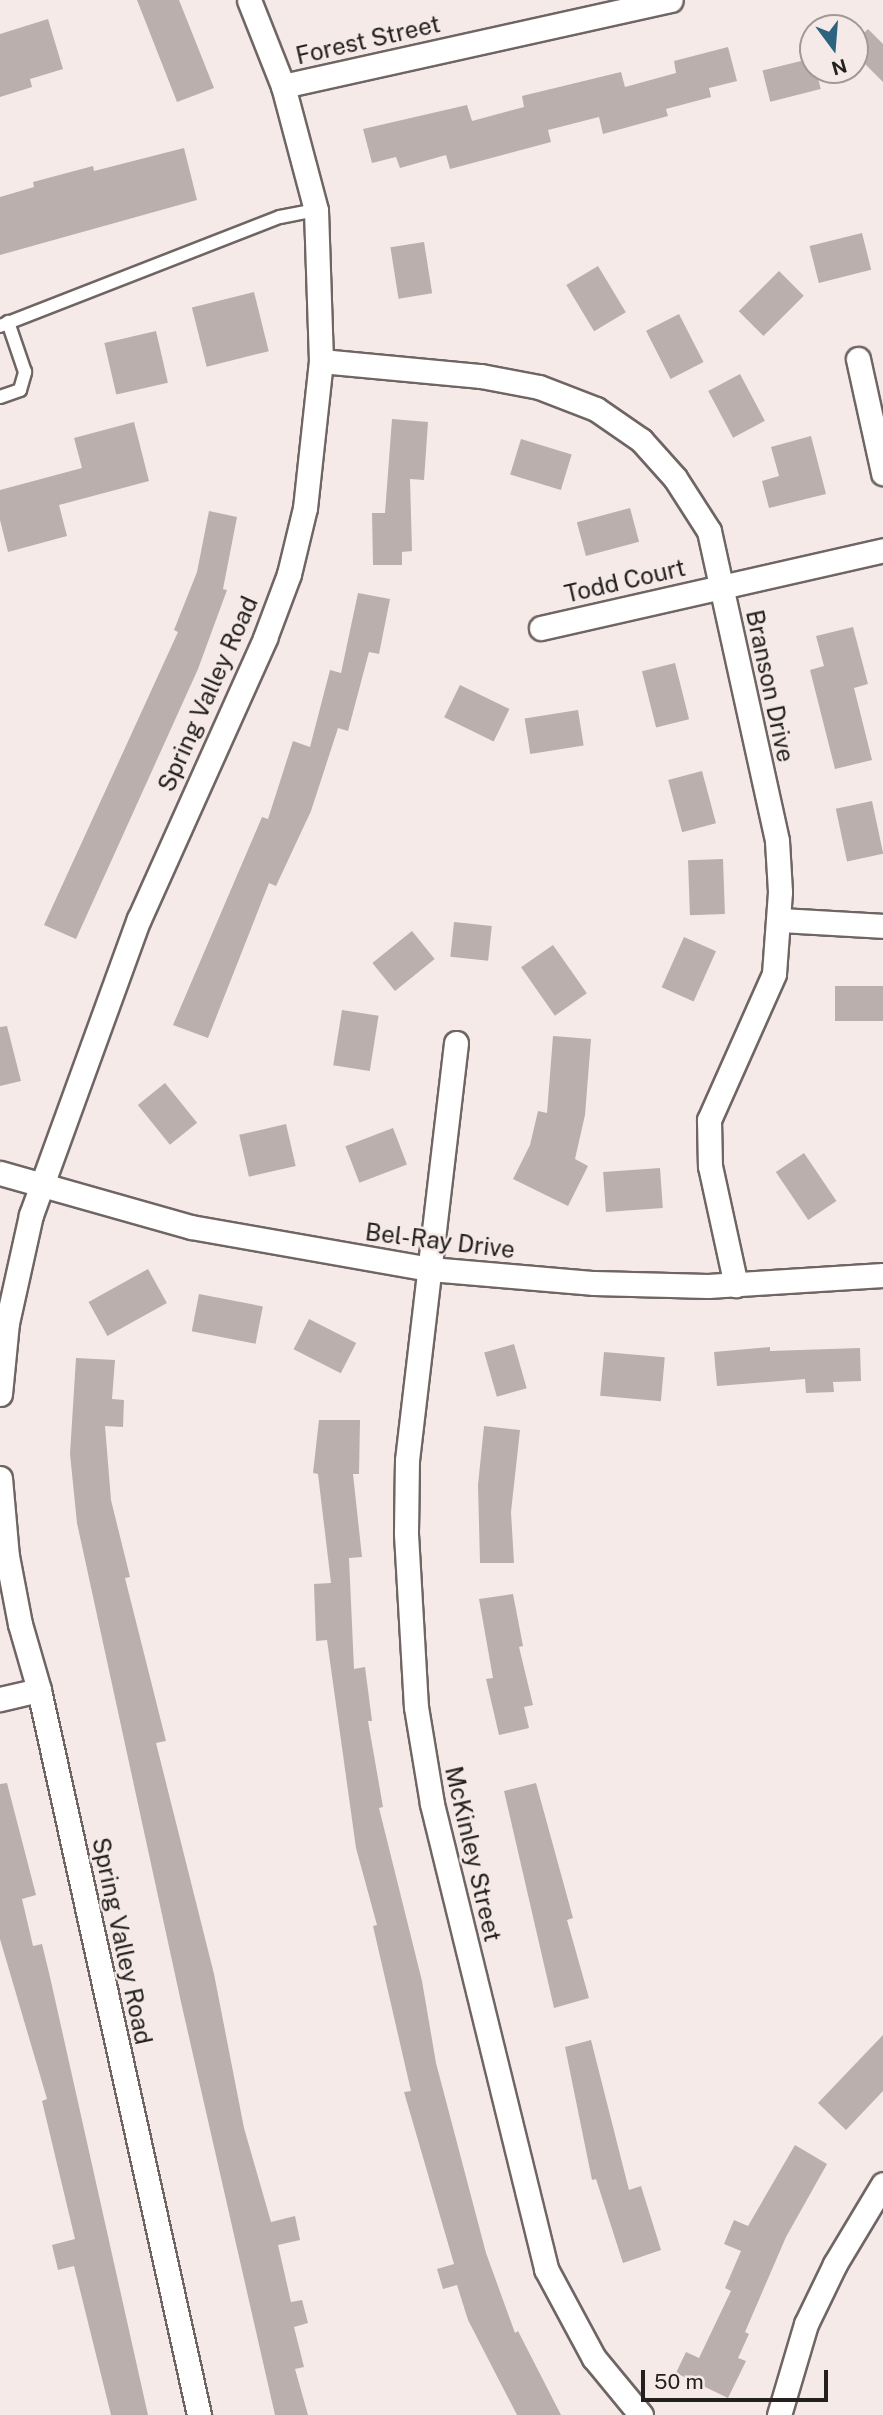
<!DOCTYPE html>
<html>
<head>
<meta charset="utf-8">
<style>
	body { margin:0 }
	#map { position:relative; width:883px; height:2415px; overflow:hidden; background:#f5eae7; font-family:"Public Sans",sans-serif }
	div>[style] { position:absolute }
	.building>* { inset:0; background:#baafad; transform-origin:0 0 }
	.roads { filter:drop-shadow(2px 0 #6f6664) drop-shadow(-2px 0 #6f6664) drop-shadow(0 2px #6f6664) drop-shadow(0 -2px #6f6664) }
	.lane>* { height:12px; margin:-6px; padding:0 6px; transform-origin:6px; border-radius:6px; background:#fff }
	.street>* { height:23px; margin:-11.5px; padding:0 11.5px; transform-origin:11.5px; border-radius:11.5px; background:#fff }
	span { translate:-50% -50%; white-space:nowrap; text-align:center; line-height:1.15; -webkit-text-stroke:5px #f5eae7; paint-order:stroke }
	.street-label { font-size:24px; color:#23201f }
	.north { position:absolute; left:799px; top:14px; width:70px; height:70px; box-sizing:border-box; background:#f5eae7; border:2px solid #a19997; border-radius:50%; rotate:164deg; font-size:19px; font-weight:700; line-height:28px; text-align:center; color:#23201f }
	.north::after { content:''; display:block; margin:auto; width:24px; height:32px; background:#2d637e; clip-path:polygon(50% 0,100% 100%,50% 72%,0 100%) }
	.scale { position:absolute; left:641px; top:2370px; width:187px; height:32px; box-sizing:border-box; border:4px solid #23201f; border-top:0; padding-left:9px; font-size:21px; line-height:24px; white-space:nowrap; color:#23201f; -webkit-text-stroke:5px #f5eae7; paint-order:stroke }
</style>
</head>
<body>
<div id="map">
	<div class="building">
		<div style="clip-path:polygon(137px 0,179px 0,214px 88px,177px 102px)"></div>
		<div style="clip-path:polygon(48px 19px,63px 69px,30px 79px,32px 87px,0 97px,0 34px)"></div>
		<div style="clip-path:polygon(868px 29px,883px 44px,883px 82px,855px 54px,855px 42px)"></div>
		<div style="clip-path:polygon(728px 47px,737px 81px,709px 88px,711px 97px,666px 109px,668px 116px,603px 134px,599px 117px,548px 130px,551px 142px,450px 169px,446px 155px,400px 168px,396px 157px,372px 163px,363px 129px,467px 105px,472px 121px,524px 107px,522px 96px,621px 72px,625px 87px,676px 73px,674px 61px)"></div>
		<div style="left:813px;top:58px;width:32px;height:52px;rotate:76deg"></div>
		<div style="clip-path:polygon(184px 148px,197px 200px,0 255px,0 197px,34px 187px,33px 182px,93px 166px,94px 171px)"></div>
		<div style="left:862px;top:233px;width:38px;height:54px;rotate:76deg"></div>
		<div style="left:424px;top:242px;width:52px;height:34px;rotate:81deg"></div>
		<div style="left:598px;top:266px;width:54px;height:37px;rotate:59deg"></div>
		<div style="left:779px;top:271px;width:35px;height:57px;rotate:45deg"></div>
		<div style="left:254px;top:292px;width:61px;height:64px;rotate:76deg"></div>
		<div style="left:679px;top:314px;width:54px;height:37px;rotate:63deg"></div>
		<div style="left:156px;top:331px;width:53px;height:53px;rotate:77deg"></div>
		<div style="left:740px;top:374px;width:53px;height:36px;rotate:62deg"></div>
		<div style="clip-path:polygon(392px 419px,428px 422px,424px 480px,410px 479px,412px 551px,402px 552px,402px 565px,373px 565px,372px 513px,385px 513px)"></div>
		<div style="clip-path:polygon(134px 422px,149px 481px,59px 505px,67px 536px,8px 552px,0 520px,0 490px,82px 468px,74px 438px)"></div>
		<div style="clip-path:polygon(811px 436px,826px 494px,769px 508px,762px 481px,779px 476px,771px 447px)"></div>
		<div style="left:521px;top:439px;width:53px;height:37px;rotate:17deg"></div>
		<div style="left:630px;top:508px;width:35px;height:55px;rotate:75deg"></div>
		<div style="clip-path:polygon(209px 511px,237px 517px,223px 589px,227px 590px,198px 669px,76px 939px,44px 925px,178px 632px,174px 630px,197px 572px)"></div>
		<div style="clip-path:polygon(358px 593px,390px 599px,379px 654px,369px 652px,348px 731px,338px 728px,311px 811px,276px 886px,269px 883px,208px 1038px,173px 1025px,262px 817px,268px 819px,293px 741px,310px 747px,330px 670px,341px 673px)"></div>
		<div style="clip-path:polygon(853px 627px,868px 684px,854px 688px,872px 760px,835px 769px,810px 670px,824px 666px,816px 636px)"></div>
		<div style="left:675px;top:663px;width:58px;height:34px;rotate:76deg"></div>
		<div style="left:460px;top:685px;width:55px;height:36px;rotate:26deg"></div>
		<div style="left:578px;top:710px;width:36px;height:54px;rotate:81deg"></div>
		<div style="left:702px;top:771px;width:54px;height:35px;rotate:75deg"></div>
		<div style="left:872px;top:801px;width:54px;height:37px;rotate:78deg"></div>
		<div style="left:723px;top:859px;width:55px;height:35px;rotate:88deg"></div>
		<div style="left:454px;top:922px;width:38px;height:35px;rotate:6deg"></div>
		<div style="left:412px;top:931px;width:36px;height:51px;rotate:51deg"></div>
		<div style="left:684px;top:937px;width:35px;height:55px;rotate:24deg"></div>
		<div style="left:553px;top:945px;width:59px;height:39px;rotate:55deg"></div>
		<div style="left:835px;top:986px;width:48px;height:35px"></div>
		<div style="left:342px;top:1010px;width:37px;height:56px;rotate:9deg"></div>
		<div style="clip-path:polygon(7px 1026px,21px 1081px,0 1086px,0 1027px)"></div>
		<div style="clip-path:polygon(553px 1036px,591px 1039px,585px 1115px,575px 1159px,588px 1166px,568px 1206px,513px 1179px,530px 1145px,538px 1111px,547px 1113px)"></div>
		<div style="left:165px;top:1083px;width:51px;height:35px;rotate:51deg"></div>
		<div style="left:286px;top:1124px;width:43px;height:48px;rotate:77deg"></div>
		<div style="left:393px;top:1128px;width:39px;height:51px;rotate:69deg"></div>
		<div style="left:804px;top:1153px;width:58px;height:34px;rotate:56deg"></div>
		<div style="left:660px;top:1168px;width:40px;height:57px;rotate:86deg"></div>
		<div style="left:148px;top:1269px;width:39px;height:68px;rotate:61deg"></div>
		<div style="left:199px;top:1294px;width:65px;height:38px;rotate:11deg"></div>
		<div style="left:309px;top:1319px;width:53px;height:34px;rotate:27deg"></div>
		<div style="left:514px;top:1344px;width:46px;height:31px;rotate:74deg"></div>
		<div style="clip-path:polygon(770px 1347px,770px 1351px,860px 1348px,861px 1381px,833px 1382px,834px 1392px,806px 1393px,805px 1379px,717px 1386px,714px 1352px)"></div>
		<div style="left:604px;top:1352px;width:61px;height:44px;rotate:5deg"></div>
		<div style="clip-path:polygon(76px 1358px,115px 1360px,112px 1399px,124px 1400px,123px 1427px,105px 1426px,111px 1500px,130px 1577px,125px 1578px,166px 1741px,156px 1743px,214px 1974px,244px 2128px,271px 2222px,295px 2216px,300px 2240px,278px 2245px,291px 2302px,302px 2300px,308px 2323px,294px 2327px,304px 2367px,295px 2369px,308px 2415px,275px 2415px,181px 2002px,77px 1523px,70px 1454px)"></div>
		<div style="clip-path:polygon(319px 1420px,360px 1420px,359px 1474px,353px 1474px,362px 1557px,349px 1558px,354px 1669px,365px 1667px,372px 1721px,368px 1721px,383px 1807px,379px 1808px,422px 1981px,436px 2063px,486px 2253px,515px 2333px,518px 2331px,561px 2415px,517px 2415px,468px 2320px,457px 2285px,443px 2289px,437px 2269px,454px 2264px,404px 2092px,411px 2091px,373px 1926px,377px 1925px,356px 1848px,327px 1640px,316px 1641px,314px 1584px,331px 1583px,318px 1474px,313px 1473px)"></div>
		<div style="clip-path:polygon(484px 1426px,520px 1430px,511px 1512px,514px 1563px,480px 1563px,478px 1485px)"></div>
		<div style="clip-path:polygon(513px 1594px,523px 1646px,519px 1647px,533px 1705px,524px 1707px,529px 1728px,499px 1735px,486px 1679px,493px 1678px,479px 1599px)"></div>
		<div style="clip-path:polygon(7px 1783px,36px 1895px,22px 1899px,33px 1946px,42px 1944px,50px 1977px,148px 2415px,111px 2415px,74px 2266px,58px 2270px,52px 2245px,75px 2239px,42px 2101px,47px 2099px,0 1939px,0 1784px)"></div>
		<div style="clip-path:polygon(536px 1783px,573px 1918px,567px 1920px,589px 1998px,554px 2008px,504px 1791px)"></div>
		<div style="clip-path:polygon(883px 2035px,883px 2091px,846px 2130px,818px 2103px)"></div>
		<div style="clip-path:polygon(591px 2040px,629px 2190px,641px 2186px,661px 2250px,623px 2263px,596px 2179px,592px 2180px,565px 2047px)"></div>
		<div style="clip-path:polygon(795px 2145px,827px 2164px,786px 2237px,745px 2332px,749px 2334px,738px 2358px,746px 2361px,728px 2398px,676px 2373px,686px 2352px,699px 2358px,731px 2291px,725px 2288px,741px 2251px,724px 2244px,734px 2220px,748px 2226px)"></div>
	</div>
	<div class="roads">
		<div class="lane">
			<div style="left:0;top:326px;width:300px;rotate:-21.3deg"></div>
			<div style="left:280px;top:217px;width:37px;rotate:-11deg"></div>
			<div style="left:0;top:397px;width:21px;rotate:-19deg"></div>
			<div style="left:20px;top:390px;width:19px;rotate:-74deg"></div>
			<div style="left:25px;top:372px;width:53px;rotate:-108.8deg"></div>
		</div>
		<div class="street">
			<div style="left:283px;top:86px;width:397px;rotate:-12.5deg"></div>
			<div style="left:858px;top:359px;width:117px;rotate:77.6deg"></div>
			<div style="left:321px;top:361px;width:161px;rotate:5.4deg"></div>
			<div style="left:481px;top:376px;width:59px;rotate:10.7deg"></div>
			<div style="left:539px;top:387px;width:61px;rotate:21.1deg"></div>
			<div style="left:596px;top:409px;width:55px;rotate:34.6deg"></div>
			<div style="left:641px;top:440px;width:51px;rotate:48.2deg"></div>
			<div style="left:675px;top:478px;width:63px;rotate:57.3deg"></div>
			<div style="left:709px;top:531px;width:317px;rotate:77.6deg"></div>
			<div style="left:777px;top:841px;width:51px;rotate:86.6deg"></div>
			<div style="left:780px;top:892px;width:82px;rotate:94.2deg"></div>
			<div style="left:774px;top:974px;width:160px;rotate:114deg"></div>
			<div style="left:709px;top:1120px;width:46px;rotate:88.8deg"></div>
			<div style="left:710px;top:1166px;width:122px;rotate:77.7deg"></div>
			<div style="left:541px;top:628px;width:351px;rotate:-12.8deg"></div>
			<div style="left:779px;top:920px;width:104px;rotate:3.3deg"></div>
			<div style="left:456px;top:1043px;width:420px;rotate:96.7deg"></div>
			<div style="left:407px;top:1460px;width:74px;rotate:90.8deg"></div>
			<div style="left:406px;top:1534px;width:173px;rotate:86.7deg"></div>
			<div style="left:416px;top:1707px;width:98px;rotate:80.6deg"></div>
			<div style="left:432px;top:1804px;width:479px;rotate:76.2deg"></div>
			<div style="left:546px;top:2269px;width:101px;rotate:61.7deg"></div>
			<div style="left:594px;top:2358px;width:74px;rotate:50.5deg"></div>
			<div style="left:0;top:1173px;width:198px;rotate:15.8deg"></div>
			<div style="left:191px;top:1227px;width:243px;rotate:10deg"></div>
			<div style="left:430px;top:1269px;width:165px;rotate:4.9deg"></div>
			<div style="left:594px;top:1283px;width:114px;rotate:1.5deg"></div>
			<div style="left:708px;top:1286px;width:175px;rotate:-3.6deg"></div>
			<div style="left:0;top:1394px;width:71px;rotate:-84.4deg"></div>
			<div style="left:7px;top:1323px;width:111px;rotate:-77.5deg"></div>
			<div style="left:31px;top:1215px;width:315px;rotate:-70deg"></div>
			<div style="left:139px;top:919px;width:308px;rotate:-65.8deg"></div>
			<div style="left:265px;top:638px;width:68px;rotate:-69.4deg"></div>
			<div style="left:289px;top:574px;width:68px;rotate:-76.4deg"></div>
			<div style="left:305px;top:508px;width:148px;rotate:-83.8deg"></div>
			<div style="left:321px;top:361px;width:151px;rotate:-91.9deg"></div>
			<div style="left:316px;top:210px;width:128px;rotate:-104.9deg"></div>
			<div style="left:283px;top:86px;width:92px;rotate:-111.6deg"></div>
			<div style="left:0;top:1478px;width:78px;rotate:84.9deg"></div>
			<div style="left:7px;top:1556px;width:69px;rotate:79.2deg"></div>
			<div style="left:20px;top:1624px;width:69px;rotate:73.9deg"></div>
			<div style="left:39px;top:1690px;width:742px;rotate:77.55deg"></div>
			<div style="left:0;top:1699px;width:40px;rotate:-13deg"></div>
			<div style="left:779px;top:2415px;width:95px;rotate:-73.5deg"></div>
			<div style="left:806px;top:2324px;width:67px;rotate:-64.2deg"></div>
			<div style="left:835px;top:2264px;width:93px;rotate:-59deg"></div>
		</div>
	</div>
	<div class="street-label">
		<span style="left:368px;top:40px;rotate:-13deg">Forest Street</span>
		<span style="left:625px;top:581px;rotate:-13deg">Todd Court</span>
		<span style="left:770px;top:686px;rotate:78deg">Branson Drive</span>
		<span style="left:208px;top:694px;rotate:-66deg">Spring Valley Road</span>
		<span style="left:440px;top:1241px;rotate:7deg">Bel-Ray Drive</span>
		<span style="left:473px;top:1854px;rotate:77deg">McKinley Street</span>
		<span style="left:122px;top:1941px;rotate:78deg">Spring Valley Road</span>
	</div>
	<div class="north">N</div>
	<div class="scale">50 m</div>
</div>
</body>
</html>
